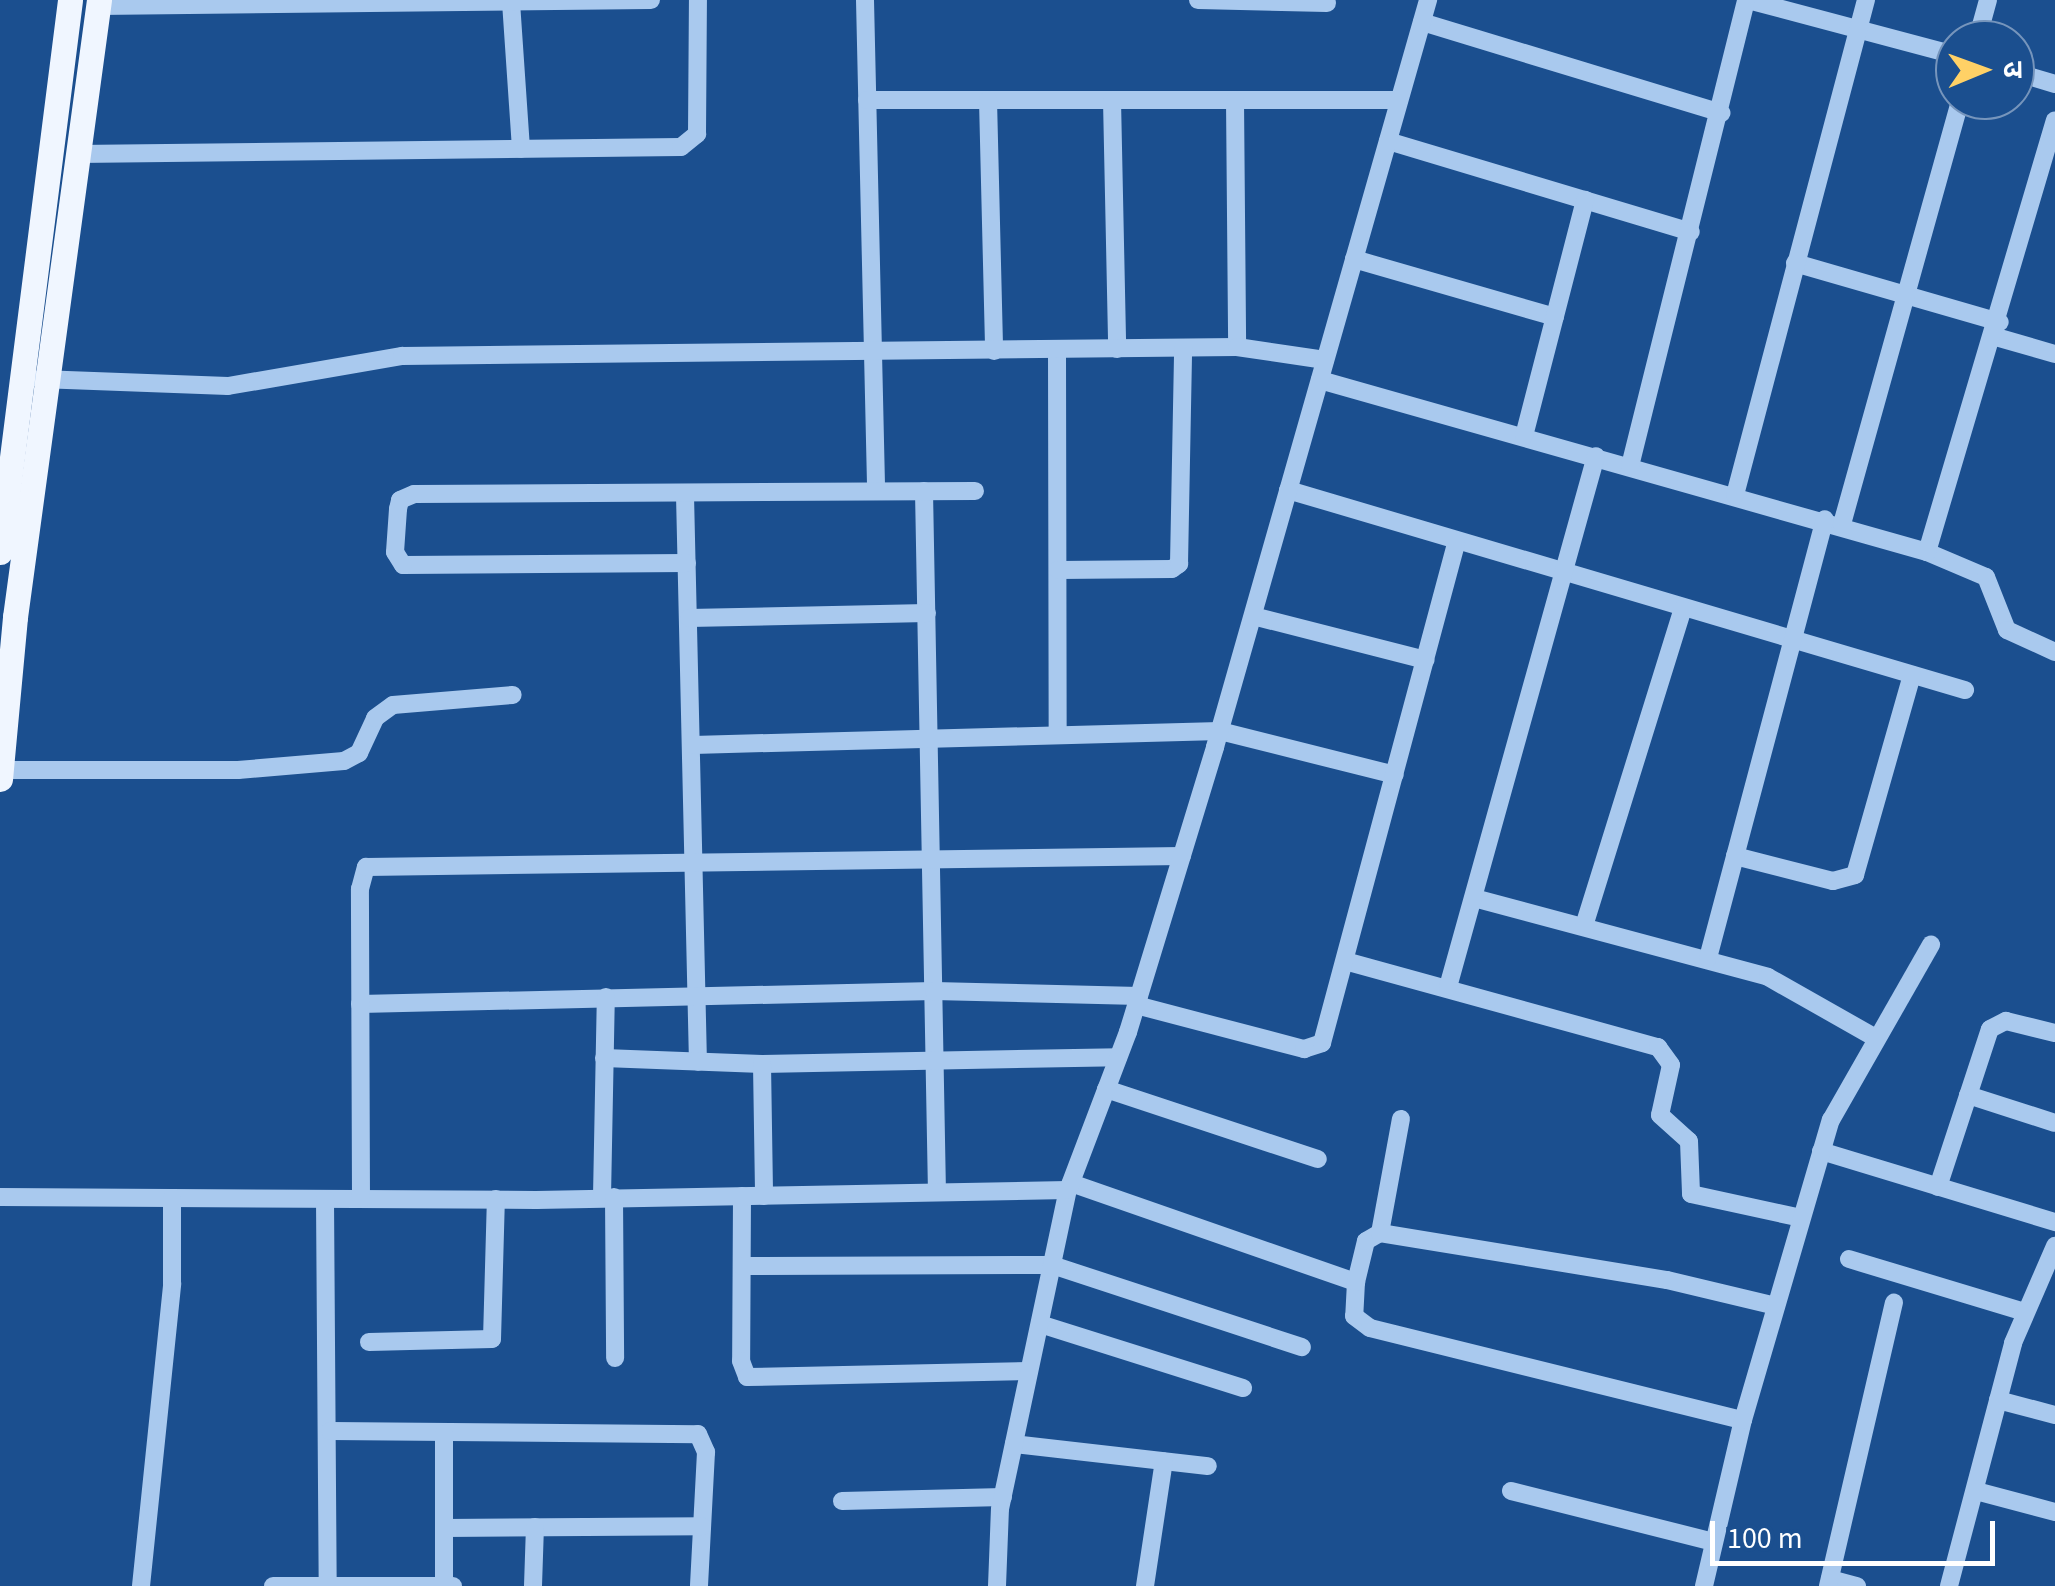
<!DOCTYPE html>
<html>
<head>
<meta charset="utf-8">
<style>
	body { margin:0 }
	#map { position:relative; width:2055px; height:1586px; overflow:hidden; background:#1b4f8f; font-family:"Source Sans 3","Noto Sans Devanagari",sans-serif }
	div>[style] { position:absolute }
	.minor>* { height:18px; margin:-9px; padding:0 9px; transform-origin:9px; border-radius:9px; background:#a9c9ee }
	.major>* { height:25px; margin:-12.5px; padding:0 12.5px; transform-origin:12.5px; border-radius:12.5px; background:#f0f6ff }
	span { translate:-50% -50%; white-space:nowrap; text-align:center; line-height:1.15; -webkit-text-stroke:9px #1b4f8f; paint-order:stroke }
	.north { position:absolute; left:1935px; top:20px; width:100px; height:100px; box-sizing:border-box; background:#1b4f8f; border:2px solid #7695bc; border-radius:50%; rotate:89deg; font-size:28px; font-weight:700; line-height:40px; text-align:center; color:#fff }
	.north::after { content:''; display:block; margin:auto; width:35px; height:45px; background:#ffd166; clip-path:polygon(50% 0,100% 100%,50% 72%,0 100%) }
	.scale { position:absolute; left:1710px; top:1521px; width:285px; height:45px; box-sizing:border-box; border:5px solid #fff; border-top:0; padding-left:12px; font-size:30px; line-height:35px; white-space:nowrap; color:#fff; -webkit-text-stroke:8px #1b4f8f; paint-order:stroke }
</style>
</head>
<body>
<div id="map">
	<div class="minor">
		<div style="left:865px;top:0;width:491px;rotate:88.7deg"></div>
		<div style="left:1198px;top:0;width:129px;rotate:1.3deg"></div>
		<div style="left:1748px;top:0;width:214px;rotate:14.9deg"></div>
		<div style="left:511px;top:2px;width:147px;rotate:86.1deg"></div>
		<div style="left:98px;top:6px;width:553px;rotate:-0.62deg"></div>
		<div style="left:1422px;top:22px;width:313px;rotate:16.9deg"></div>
		<div style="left:1977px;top:40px;width:41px;rotate:-74.6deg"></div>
		<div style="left:2015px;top:72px;width:42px;rotate:16.7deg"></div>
		<div style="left:867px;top:100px;width:532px"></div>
		<div style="left:988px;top:100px;width:251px;rotate:88.6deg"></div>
		<div style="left:1112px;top:100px;width:249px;rotate:88.8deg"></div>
		<div style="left:1235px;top:100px;width:247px;rotate:89.5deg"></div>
		<div style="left:1388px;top:141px;width:316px;rotate:16.7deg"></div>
		<div style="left:77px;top:154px;width:604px;rotate:-0.66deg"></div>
		<div style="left:681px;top:147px;width:21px;rotate:-39deg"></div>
		<div style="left:697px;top:134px;width:134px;rotate:-89.6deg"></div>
		<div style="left:1354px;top:259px;width:209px;rotate:16.1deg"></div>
		<div style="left:1795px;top:263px;width:213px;rotate:16.1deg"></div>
		<div style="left:1996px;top:337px;width:61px;rotate:16.1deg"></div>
		<div style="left:1057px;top:350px;width:385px;rotate:89.9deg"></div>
		<div style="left:40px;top:379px;width:188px;rotate:2.1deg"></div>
		<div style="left:228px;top:386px;width:177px;rotate:-9.8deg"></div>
		<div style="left:402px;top:356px;width:835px;rotate:-0.62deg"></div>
		<div style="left:1237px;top:347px;width:89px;rotate:8.4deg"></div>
		<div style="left:1320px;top:380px;width:631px;rotate:15.82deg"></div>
		<div style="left:1927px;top:552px;width:64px;rotate:23deg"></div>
		<div style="left:1986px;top:577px;width:57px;rotate:68.4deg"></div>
		<div style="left:2007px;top:630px;width:53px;rotate:24.6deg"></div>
		<div style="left:1524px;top:436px;width:244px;rotate:-75.5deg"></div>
		<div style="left:1630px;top:466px;width:480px;rotate:-76deg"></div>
		<div style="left:1288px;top:490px;width:706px;rotate:16.46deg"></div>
		<div style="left:924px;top:491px;width:701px;rotate:88.94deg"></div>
		<div style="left:685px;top:495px;width:567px;rotate:88.69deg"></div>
		<div style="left:1735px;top:495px;width:512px;rotate:-75.18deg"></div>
		<div style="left:1842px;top:524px;width:440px;rotate:-74.4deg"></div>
		<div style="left:1927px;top:552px;width:450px;rotate:-73.5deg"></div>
		<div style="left:687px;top:563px;width:284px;rotate:179.6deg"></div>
		<div style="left:403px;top:565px;width:15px;rotate:-122deg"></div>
		<div style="left:395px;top:552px;width:43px;rotate:-86deg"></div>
		<div style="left:398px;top:509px;width:9px;rotate:-77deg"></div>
		<div style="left:400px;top:500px;width:15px;rotate:-23deg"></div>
		<div style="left:414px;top:494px;width:561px;rotate:-0.31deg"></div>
		<div style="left:1058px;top:570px;width:114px;rotate:-0.5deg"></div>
		<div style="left:1172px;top:569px;width:9px;rotate:-36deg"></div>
		<div style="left:1179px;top:564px;width:216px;rotate:-88.9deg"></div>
		<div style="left:1253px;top:616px;width:178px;rotate:14.3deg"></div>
		<div style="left:689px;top:618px;width:238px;rotate:-1.2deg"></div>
		<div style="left:693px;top:745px;width:527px;rotate:-1.52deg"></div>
		<div style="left:1220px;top:731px;width:180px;rotate:14.1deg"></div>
		<div style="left:1px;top:770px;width:237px"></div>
		<div style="left:238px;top:770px;width:106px;rotate:-4.9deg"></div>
		<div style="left:344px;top:761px;width:17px;rotate:-28deg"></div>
		<div style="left:359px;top:753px;width:38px;rotate:-65deg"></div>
		<div style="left:375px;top:718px;width:22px;rotate:-36deg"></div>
		<div style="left:393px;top:705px;width:120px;rotate:-4.8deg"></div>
		<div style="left:1735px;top:856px;width:101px;rotate:14.3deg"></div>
		<div style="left:1833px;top:881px;width:23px;rotate:-15deg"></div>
		<div style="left:1855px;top:875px;width:208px;rotate:-74.1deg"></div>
		<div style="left:1474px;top:898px;width:304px;rotate:15deg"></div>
		<div style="left:1768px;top:977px;width:124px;rotate:29.5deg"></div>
		<div style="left:1584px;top:926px;width:332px;rotate:-72.7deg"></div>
		<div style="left:1708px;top:958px;width:454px;rotate:-75.1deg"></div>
		<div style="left:1345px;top:961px;width:325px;rotate:15.4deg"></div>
		<div style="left:1658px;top:1047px;width:22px;rotate:54deg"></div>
		<div style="left:1671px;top:1065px;width:51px;rotate:102.4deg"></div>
		<div style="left:1660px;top:1115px;width:39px;rotate:42deg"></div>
		<div style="left:1689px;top:1141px;width:53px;rotate:87.8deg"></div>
		<div style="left:1691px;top:1194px;width:113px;rotate:12.3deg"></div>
		<div style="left:1448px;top:987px;width:551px;rotate:-74.43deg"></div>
		<div style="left:360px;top:1004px;width:574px;rotate:-1.3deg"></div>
		<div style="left:934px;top:991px;width:205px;rotate:1.4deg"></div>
		<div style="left:1136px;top:1005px;width:174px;rotate:14.7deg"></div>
		<div style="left:1304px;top:1049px;width:19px;rotate:-18deg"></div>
		<div style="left:1322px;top:1043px;width:517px;rotate:-74.97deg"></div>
		<div style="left:604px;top:1058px;width:158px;rotate:2.2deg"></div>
		<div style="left:762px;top:1064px;width:356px;rotate:-1.1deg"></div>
		<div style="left:762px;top:1064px;width:132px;rotate:89.1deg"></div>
		<div style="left:1106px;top:1089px;width:223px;rotate:18.3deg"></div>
		<div style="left:1968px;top:1095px;width:91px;rotate:17.8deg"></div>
		<div style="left:1821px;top:1151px;width:245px;rotate:16.9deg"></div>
		<div style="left:1071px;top:1183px;width:302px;rotate:19.2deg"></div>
		<div style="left:1356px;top:1282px;width:34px;rotate:93deg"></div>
		<div style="left:1354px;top:1316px;width:20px;rotate:37deg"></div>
		<div style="left:1370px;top:1328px;width:384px;rotate:13.9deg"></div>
		<div style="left:1938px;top:1187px;width:166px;rotate:-71.8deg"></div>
		<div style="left:1990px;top:1029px;width:18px;rotate:-27deg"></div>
		<div style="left:2006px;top:1021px;width:50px;rotate:13.8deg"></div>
		<div style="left:742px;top:1196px;width:165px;rotate:90.3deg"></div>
		<div style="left:741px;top:1361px;width:17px;rotate:69deg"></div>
		<div style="left:747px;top:1377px;width:282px;rotate:-1.2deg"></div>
		<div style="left:0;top:1197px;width:536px;rotate:0.32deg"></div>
		<div style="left:536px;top:1200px;width:532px;rotate:-1.08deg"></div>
		<div style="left:602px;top:1197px;width:200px;rotate:-88.9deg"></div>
		<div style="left:614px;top:1197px;width:161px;rotate:89.6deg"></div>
		<div style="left:325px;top:1199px;width:385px;rotate:89.6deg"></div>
		<div style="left:361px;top:1199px;width:310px;rotate:-90.2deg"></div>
		<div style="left:360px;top:889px;width:23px;rotate:-75deg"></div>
		<div style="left:366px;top:867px;width:816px;rotate:-0.77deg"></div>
		<div style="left:1380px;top:1233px;width:116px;rotate:-79.6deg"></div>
		<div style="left:1849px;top:1259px;width:183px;rotate:16.8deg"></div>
		<div style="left:742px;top:1266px;width:310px;rotate:-0.2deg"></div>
		<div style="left:1052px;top:1265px;width:263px;rotate:18.2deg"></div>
		<div style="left:1356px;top:1282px;width:42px;rotate:-76.3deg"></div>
		<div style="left:1366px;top:1241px;width:16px;rotate:-30deg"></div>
		<div style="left:1380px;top:1233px;width:291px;rotate:9.3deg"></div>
		<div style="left:1667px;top:1280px;width:112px;rotate:13.4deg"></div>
		<div style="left:1040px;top:1324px;width:213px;rotate:17.5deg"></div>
		<div style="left:369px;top:1342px;width:123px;rotate:-1.4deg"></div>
		<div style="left:492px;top:1339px;width:140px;rotate:-88.4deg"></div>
		<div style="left:1998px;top:1400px;width:59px;rotate:14.7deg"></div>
		<div style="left:330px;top:1431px;width:368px;rotate:0.5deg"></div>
		<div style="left:698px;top:1434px;width:20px;rotate:66deg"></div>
		<div style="left:706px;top:1452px;width:134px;rotate:93deg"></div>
		<div style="left:1014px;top:1444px;width:195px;rotate:6.5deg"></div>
		<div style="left:1511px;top:1491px;width:209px;rotate:14.1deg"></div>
		<div style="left:1976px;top:1491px;width:82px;rotate:14.9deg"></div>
		<div style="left:842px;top:1501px;width:161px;rotate:-1.4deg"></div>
		<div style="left:444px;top:1528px;width:258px;rotate:-0.4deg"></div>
		<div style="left:1830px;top:1579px;width:28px;rotate:15deg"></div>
		<div style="left:141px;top:1586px;width:304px;rotate:-84.1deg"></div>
		<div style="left:172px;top:1284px;width:86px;rotate:-90deg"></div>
		<div style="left:273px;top:1586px;width:180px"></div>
		<div style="left:444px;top:1586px;width:153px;rotate:-90deg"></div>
		<div style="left:533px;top:1586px;width:59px;rotate:-88.1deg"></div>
		<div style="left:997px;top:1586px;width:77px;rotate:-87.8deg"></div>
		<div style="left:1000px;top:1509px;width:326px;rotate:-78deg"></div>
		<div style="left:1068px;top:1190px;width:169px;rotate:-69.2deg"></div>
		<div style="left:1128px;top:1032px;width:298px;rotate:-73deg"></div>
		<div style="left:1215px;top:747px;width:777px;rotate:-74.08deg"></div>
		<div style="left:1145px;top:1586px;width:126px;rotate:-81.4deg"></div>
		<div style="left:1704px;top:1586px;width:171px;rotate:-76.8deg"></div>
		<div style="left:1743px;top:1420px;width:313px;rotate:-73.7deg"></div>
		<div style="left:1831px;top:1120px;width:202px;rotate:-60.3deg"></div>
		<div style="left:1828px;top:1586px;width:291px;rotate:-76.9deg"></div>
		<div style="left:1949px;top:1586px;width:251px;rotate:-75.2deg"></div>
		<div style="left:2013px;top:1343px;width:106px;rotate:-66.6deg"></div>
	</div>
	<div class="major">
		<div style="left:0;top:552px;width:556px;rotate:-82.77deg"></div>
		<div style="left:0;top:779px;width:163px;rotate:-84.7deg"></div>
		<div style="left:15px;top:617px;width:623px;rotate:-82.25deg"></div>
	</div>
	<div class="north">उ</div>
	<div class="scale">100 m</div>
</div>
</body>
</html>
